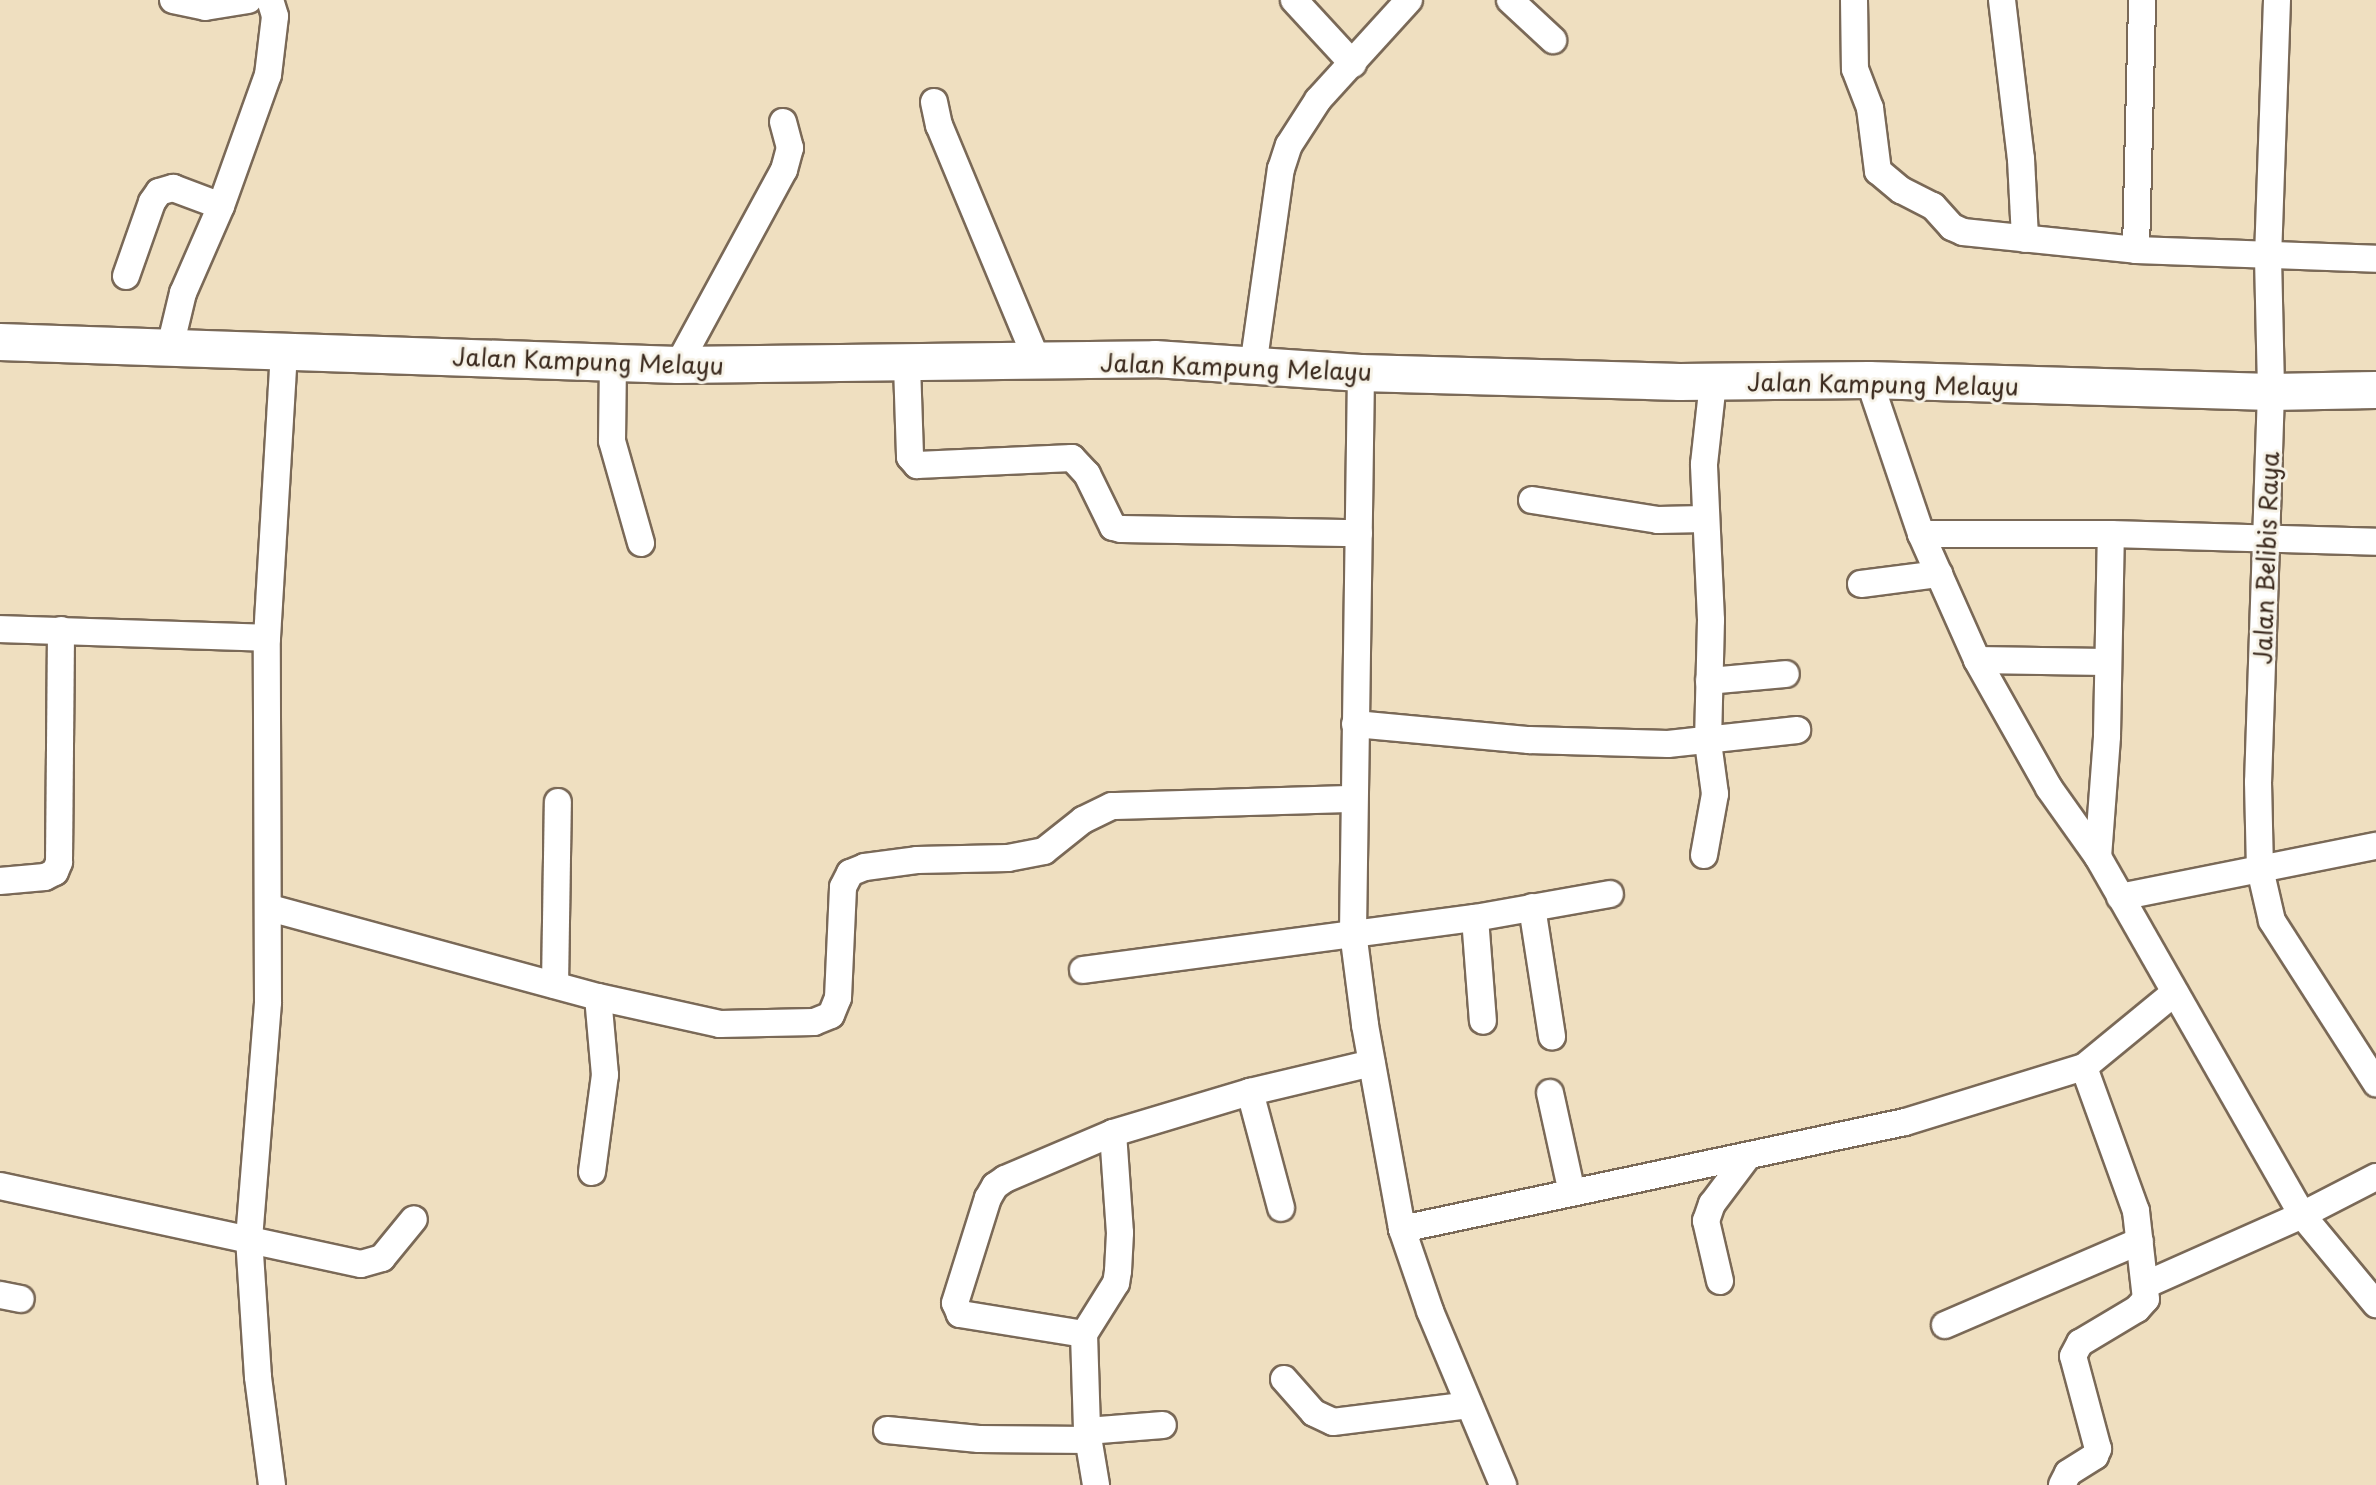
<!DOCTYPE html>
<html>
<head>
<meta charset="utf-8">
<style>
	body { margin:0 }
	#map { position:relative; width:2376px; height:1485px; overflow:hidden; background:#efdfc0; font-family:"Playpen Sans",sans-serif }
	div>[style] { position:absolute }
	.roads { filter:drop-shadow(2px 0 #7a6957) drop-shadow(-2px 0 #7a6957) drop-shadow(0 2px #7a6957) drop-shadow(0 -2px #7a6957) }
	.minor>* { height:26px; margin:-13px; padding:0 13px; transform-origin:13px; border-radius:13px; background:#fff }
	.secondary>* { height:36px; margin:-18px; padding:0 18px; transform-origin:18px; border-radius:18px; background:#fff }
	span { translate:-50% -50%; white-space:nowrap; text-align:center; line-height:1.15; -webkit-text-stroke:6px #f7f3e8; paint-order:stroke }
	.street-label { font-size:24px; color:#3b2a1e }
</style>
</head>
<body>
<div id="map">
	<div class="roads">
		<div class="minor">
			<div style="left:173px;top:0;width:33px;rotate:12deg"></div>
			<div style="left:205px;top:7px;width:44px;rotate:-9.2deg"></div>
			<div style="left:1294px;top:0;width:87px;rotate:47.3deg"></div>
			<div style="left:1510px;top:0;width:59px;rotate:42.9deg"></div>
			<div style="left:1854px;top:0;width:69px;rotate:89.2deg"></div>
			<div style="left:1855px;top:69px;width:42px;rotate:69deg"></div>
			<div style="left:1870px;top:108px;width:64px;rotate:82.8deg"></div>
			<div style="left:1878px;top:171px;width:30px;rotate:40deg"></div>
			<div style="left:1901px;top:190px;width:36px;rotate:27deg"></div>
			<div style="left:1933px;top:206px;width:28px;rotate:48deg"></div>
			<div style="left:1952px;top:227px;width:12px;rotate:24deg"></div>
			<div style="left:1963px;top:232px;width:174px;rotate:5.9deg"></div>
			<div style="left:2136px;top:250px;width:240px;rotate:2.1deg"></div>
			<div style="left:2002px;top:0;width:160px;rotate:83.2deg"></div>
			<div style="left:2021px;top:159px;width:80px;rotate:87.1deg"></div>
			<div style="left:2277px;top:0;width:257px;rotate:92deg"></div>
			<div style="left:2268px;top:257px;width:135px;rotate:88.7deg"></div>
			<div style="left:2271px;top:392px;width:390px;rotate:91.9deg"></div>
			<div style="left:2258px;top:782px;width:87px;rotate:88.7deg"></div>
			<div style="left:2260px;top:869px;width:53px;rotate:77deg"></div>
			<div style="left:2272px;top:921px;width:193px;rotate:57.3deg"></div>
			<div style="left:934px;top:102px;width:24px;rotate:78deg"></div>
			<div style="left:939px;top:125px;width:258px;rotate:67.4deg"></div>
			<div style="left:2136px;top:250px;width:250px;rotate:-88.6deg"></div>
			<div style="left:126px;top:276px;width:78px;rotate:-70.6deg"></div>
			<div style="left:152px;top:202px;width:12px;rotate:-55deg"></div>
			<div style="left:159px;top:192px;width:15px;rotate:-16deg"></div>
			<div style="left:173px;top:188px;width:51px;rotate:20.6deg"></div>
			<div style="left:170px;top:347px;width:56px;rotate:-76.5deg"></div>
			<div style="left:183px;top:293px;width:95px;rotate:-66.4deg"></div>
			<div style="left:221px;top:206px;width:139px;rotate:-70.3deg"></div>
			<div style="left:268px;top:75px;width:59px;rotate:-83.2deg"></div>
			<div style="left:275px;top:16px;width:17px;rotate:-107deg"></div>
			<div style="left:613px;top:360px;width:81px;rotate:90.7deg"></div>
			<div style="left:612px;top:441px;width:106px;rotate:74.1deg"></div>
			<div style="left:678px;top:365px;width:222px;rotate:-61.5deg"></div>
			<div style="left:784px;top:170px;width:23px;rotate:-75deg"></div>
			<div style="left:790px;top:148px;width:27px;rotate:-105deg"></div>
			<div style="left:907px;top:365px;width:92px;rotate:88.1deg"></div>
			<div style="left:910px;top:457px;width:11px;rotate:49deg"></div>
			<div style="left:917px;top:465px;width:155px;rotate:-2.6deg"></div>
			<div style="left:1072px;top:458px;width:22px;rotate:47deg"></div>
			<div style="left:1087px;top:474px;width:59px;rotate:63.9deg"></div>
			<div style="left:1113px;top:527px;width:8px;rotate:14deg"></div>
			<div style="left:1121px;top:529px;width:238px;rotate:1deg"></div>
			<div style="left:1253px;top:367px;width:200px;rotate:-82deg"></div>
			<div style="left:1281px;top:169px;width:25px;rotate:-72deg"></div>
			<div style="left:1289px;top:145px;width:54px;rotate:-57.2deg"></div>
			<div style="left:1318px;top:100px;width:135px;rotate:-47.7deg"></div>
			<div style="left:1361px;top:373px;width:559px;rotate:90.82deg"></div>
			<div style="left:1353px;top:932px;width:94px;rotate:82.6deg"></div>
			<div style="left:1365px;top:1025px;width:207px;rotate:79.7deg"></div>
			<div style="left:1402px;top:1229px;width:87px;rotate:71.1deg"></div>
			<div style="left:1430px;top:1311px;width:189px;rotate:67.2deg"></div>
			<div style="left:1869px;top:380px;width:163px;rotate:71.3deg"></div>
			<div style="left:1921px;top:534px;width:138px;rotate:66deg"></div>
			<div style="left:1977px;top:660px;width:147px;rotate:60.6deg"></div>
			<div style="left:2049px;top:788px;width:85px;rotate:54.6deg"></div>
			<div style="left:2098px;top:857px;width:412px;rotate:60.3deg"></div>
			<div style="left:2302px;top:1215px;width:116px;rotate:50.3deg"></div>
			<div style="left:1532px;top:500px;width:128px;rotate:9deg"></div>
			<div style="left:1658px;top:520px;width:47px;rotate:-1.2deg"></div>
			<div style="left:1921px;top:534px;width:190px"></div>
			<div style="left:2111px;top:534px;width:265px;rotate:1.7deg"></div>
			<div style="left:1861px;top:584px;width:79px;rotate:-7.3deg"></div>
			<div style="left:0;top:629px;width:267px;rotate:1.9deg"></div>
			<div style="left:1977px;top:660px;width:129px;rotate:0.9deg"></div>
			<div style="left:1709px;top:681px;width:77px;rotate:-5.2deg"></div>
			<div style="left:1355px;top:724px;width:175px;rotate:5.3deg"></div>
			<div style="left:1529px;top:740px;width:139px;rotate:1.6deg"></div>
			<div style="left:1668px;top:744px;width:130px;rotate:-6.2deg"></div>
			<div style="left:1704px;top:855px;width:62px;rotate:-79.8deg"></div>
			<div style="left:1715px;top:794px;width:52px;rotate:-97.7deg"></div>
			<div style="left:1708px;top:742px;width:122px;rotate:-88.6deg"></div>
			<div style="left:1711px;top:620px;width:156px;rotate:-92.6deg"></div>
			<div style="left:1704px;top:464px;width:82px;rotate:-83.7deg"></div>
			<div style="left:2098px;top:857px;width:121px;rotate:-85.7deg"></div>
			<div style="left:2107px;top:736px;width:202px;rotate:-88.9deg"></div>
			<div style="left:0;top:881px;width:45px;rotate:-5.1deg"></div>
			<div style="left:45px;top:877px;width:11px;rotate:-27deg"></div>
			<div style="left:55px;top:872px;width:11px;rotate:-68deg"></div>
			<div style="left:59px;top:862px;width:232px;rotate:-89.5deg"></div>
			<div style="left:2120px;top:897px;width:261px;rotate:-11.3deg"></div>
			<div style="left:1532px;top:907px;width:131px;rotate:81.2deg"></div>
			<div style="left:270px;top:908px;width:340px;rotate:15.2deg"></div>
			<div style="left:598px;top:997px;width:125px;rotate:12.5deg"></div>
			<div style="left:720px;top:1024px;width:94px;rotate:-1.2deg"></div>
			<div style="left:814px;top:1022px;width:18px;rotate:-22deg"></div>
			<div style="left:831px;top:1015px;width:18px;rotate:-68deg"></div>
			<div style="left:838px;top:998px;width:111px;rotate:-87.4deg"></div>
			<div style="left:843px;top:887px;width:16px;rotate:-63deg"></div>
			<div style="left:850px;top:873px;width:16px;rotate:-22deg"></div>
			<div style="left:865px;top:867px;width:52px;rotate:-7.7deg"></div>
			<div style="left:917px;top:860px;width:91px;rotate:-1.3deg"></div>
			<div style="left:1008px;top:858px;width:37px;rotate:-11deg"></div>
			<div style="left:1044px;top:851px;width:50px;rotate:-38.5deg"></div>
			<div style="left:1083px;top:820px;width:32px;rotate:-26deg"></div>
			<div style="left:1112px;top:806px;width:240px;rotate:-1.7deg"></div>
			<div style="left:1475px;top:918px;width:103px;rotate:85.6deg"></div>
			<div style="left:1083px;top:970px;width:395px;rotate:-7.6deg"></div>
			<div style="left:1475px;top:918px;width:137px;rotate:-10.1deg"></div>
			<div style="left:555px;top:985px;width:183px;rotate:-89.1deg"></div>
			<div style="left:1250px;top:1092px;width:120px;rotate:75deg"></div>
			<div style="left:1550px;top:1093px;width:102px;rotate:77.6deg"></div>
			<div style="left:1113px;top:1133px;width:100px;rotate:86deg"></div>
			<div style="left:1120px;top:1233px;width:38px;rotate:93deg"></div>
			<div style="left:1118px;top:1271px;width:12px;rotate:99deg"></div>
			<div style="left:1116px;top:1283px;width:60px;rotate:122.1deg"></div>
			<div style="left:1084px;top:1334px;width:126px;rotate:-170.8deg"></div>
			<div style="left:960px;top:1314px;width:12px;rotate:-114deg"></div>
			<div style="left:955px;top:1303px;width:110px;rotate:-72.6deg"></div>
			<div style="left:988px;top:1198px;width:14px;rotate:-60deg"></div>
			<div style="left:995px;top:1186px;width:12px;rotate:-35deg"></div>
			<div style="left:1005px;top:1179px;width:117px;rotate:-23.1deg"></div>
			<div style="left:1113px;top:1133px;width:143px;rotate:-16.7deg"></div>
			<div style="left:1250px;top:1092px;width:125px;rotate:-13.4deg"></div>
			<div style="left:592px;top:1172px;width:98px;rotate:-82.4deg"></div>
			<div style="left:605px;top:1075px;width:78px;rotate:-95.1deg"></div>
			<div style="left:0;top:1186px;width:369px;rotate:12.2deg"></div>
			<div style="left:361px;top:1264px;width:22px;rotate:-16deg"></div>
			<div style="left:382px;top:1258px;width:50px;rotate:-50.6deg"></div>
			<div style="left:1402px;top:1229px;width:514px;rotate:-12.01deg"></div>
			<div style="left:1905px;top:1122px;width:187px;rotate:-17.1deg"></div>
			<div style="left:2084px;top:1067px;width:117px;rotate:-39.4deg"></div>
			<div style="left:1720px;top:1281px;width:62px;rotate:-103.1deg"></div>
			<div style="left:1706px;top:1221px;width:18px;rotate:-71deg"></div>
			<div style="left:1712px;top:1204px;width:60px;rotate:-53.1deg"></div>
			<div style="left:2145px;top:1285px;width:172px;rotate:-24deg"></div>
			<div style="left:2302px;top:1215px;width:83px;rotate:-27.2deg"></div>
			<div style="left:0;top:1295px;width:21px;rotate:11deg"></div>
			<div style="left:1945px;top:1325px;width:212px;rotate:-23.3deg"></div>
			<div style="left:1084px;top:1334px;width:97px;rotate:88.2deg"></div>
			<div style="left:1087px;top:1431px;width:55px;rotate:80.5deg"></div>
			<div style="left:1284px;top:1379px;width:45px;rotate:48.6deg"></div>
			<div style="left:1314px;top:1413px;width:21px;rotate:25deg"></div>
			<div style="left:1333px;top:1422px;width:137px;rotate:-7.1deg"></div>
			<div style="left:887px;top:1430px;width:92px;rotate:5.6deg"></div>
			<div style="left:979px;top:1439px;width:110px;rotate:0.5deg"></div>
			<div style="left:1087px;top:1431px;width:76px;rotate:-4.5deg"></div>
			<div style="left:272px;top:1485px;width:109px;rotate:-97.4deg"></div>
			<div style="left:258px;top:1377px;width:138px;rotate:-93.7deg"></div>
			<div style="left:249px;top:1239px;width:238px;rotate:-85.4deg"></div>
			<div style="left:268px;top:1002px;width:364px;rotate:-90.2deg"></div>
			<div style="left:267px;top:638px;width:286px;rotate:-86.6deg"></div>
			<div style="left:2062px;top:1485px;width:13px;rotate:-63deg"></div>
			<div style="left:2068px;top:1473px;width:32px;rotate:-32deg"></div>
			<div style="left:2095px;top:1456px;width:8px;rotate:-67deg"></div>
			<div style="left:2098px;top:1449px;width:96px;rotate:-105deg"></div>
			<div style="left:2073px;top:1356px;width:15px;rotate:-62deg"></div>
			<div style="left:2080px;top:1343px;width:66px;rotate:-30.8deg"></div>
			<div style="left:2137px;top:1309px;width:13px;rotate:-48deg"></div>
			<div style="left:2146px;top:1299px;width:89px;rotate:-96.5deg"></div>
			<div style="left:2136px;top:1211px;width:153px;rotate:-109.9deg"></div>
		</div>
		<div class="secondary">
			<div style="left:0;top:342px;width:678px;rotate:1.94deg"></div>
			<div style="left:678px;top:365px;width:477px;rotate:-0.7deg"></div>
			<div style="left:1155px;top:359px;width:206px;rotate:3.9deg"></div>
			<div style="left:1361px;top:373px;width:319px;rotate:1.6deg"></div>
			<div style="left:1680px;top:382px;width:189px;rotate:-0.6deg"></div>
			<div style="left:1869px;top:380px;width:402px;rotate:1.7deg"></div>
			<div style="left:2271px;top:392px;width:105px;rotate:-1.1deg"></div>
		</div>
	</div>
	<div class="street-label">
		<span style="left:588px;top:361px;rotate:2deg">Jalan Kampung Melayu</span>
		<span style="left:1236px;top:367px;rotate:2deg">Jalan Kampung Melayu</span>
		<span style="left:1883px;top:384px;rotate:1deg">Jalan Kampung Melayu</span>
		<span style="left:2266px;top:558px;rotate:-88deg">Jalan Belibis Raya</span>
	</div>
</div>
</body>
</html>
